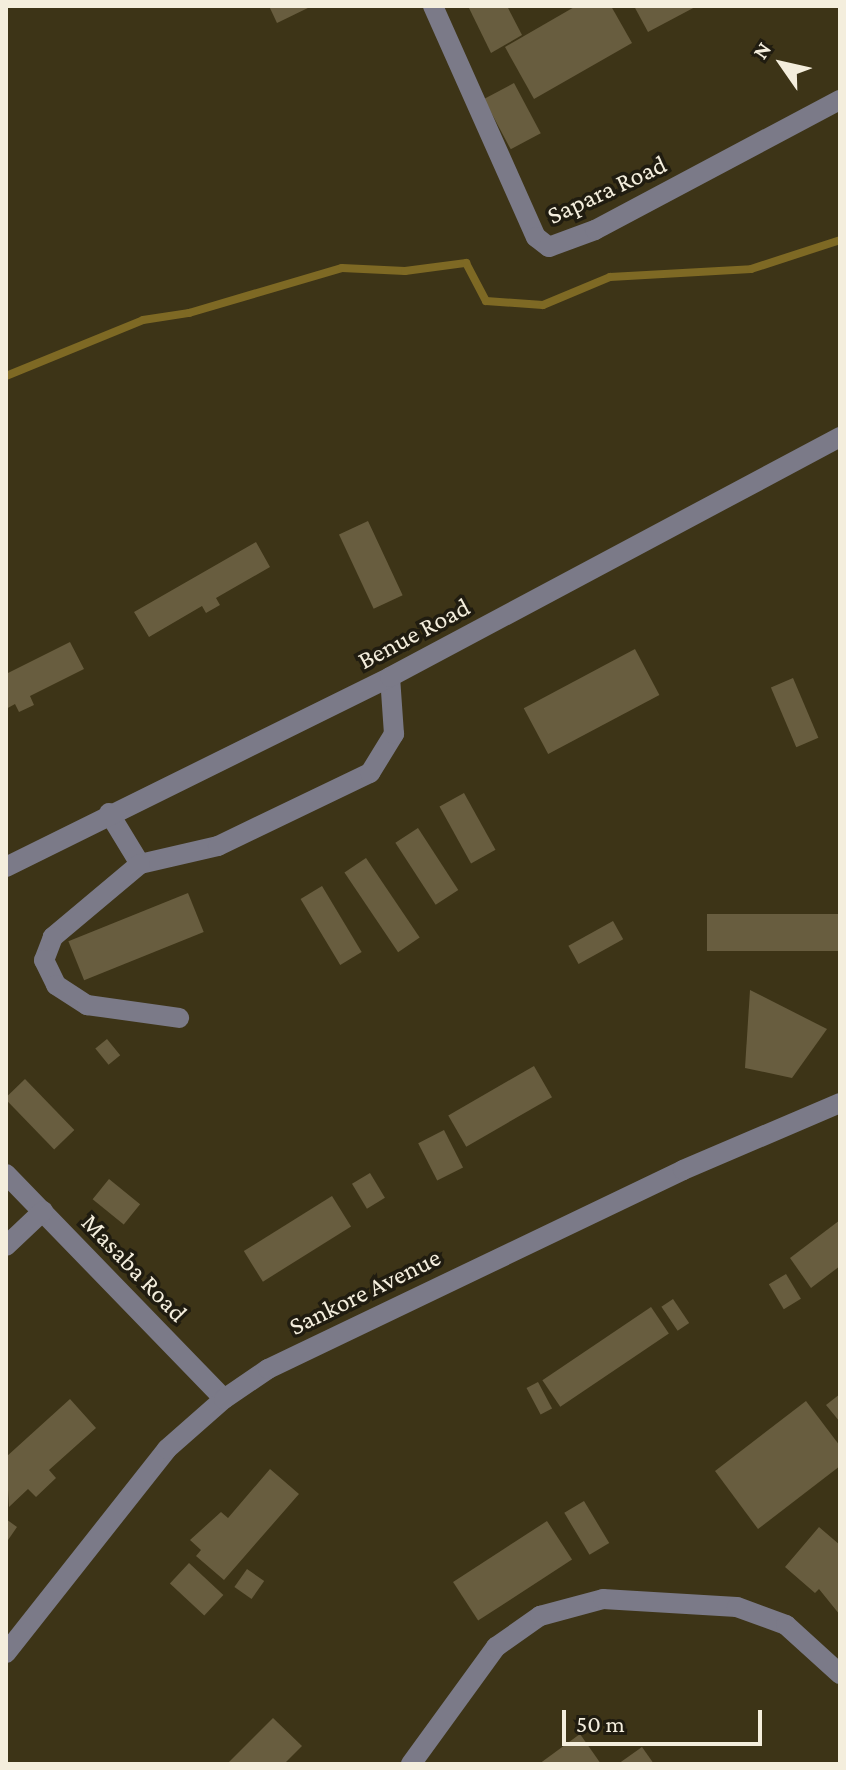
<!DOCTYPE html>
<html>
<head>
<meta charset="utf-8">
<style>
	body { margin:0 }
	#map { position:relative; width:846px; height:1770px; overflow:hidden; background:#3d3417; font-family:"Crimson Pro",serif }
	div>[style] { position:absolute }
	.stream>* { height:8px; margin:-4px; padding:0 4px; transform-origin:4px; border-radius:4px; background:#7e6924 }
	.building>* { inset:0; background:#685d3f; transform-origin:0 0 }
	.minor>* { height:20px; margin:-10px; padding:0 10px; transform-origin:10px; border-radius:10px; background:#7b7a88 }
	span { translate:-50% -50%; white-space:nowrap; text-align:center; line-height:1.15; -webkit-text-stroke:7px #201c10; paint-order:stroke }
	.street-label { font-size:26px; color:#f4eedd }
	.frame { position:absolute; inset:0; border:8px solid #f4eedd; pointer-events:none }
	.north { position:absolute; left:742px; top:24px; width:80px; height:80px; -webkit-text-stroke:6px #201c10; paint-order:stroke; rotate:304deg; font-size:22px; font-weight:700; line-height:32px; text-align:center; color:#f4eedd }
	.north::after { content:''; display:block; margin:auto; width:28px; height:36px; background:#f4eedd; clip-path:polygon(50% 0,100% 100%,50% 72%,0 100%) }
	.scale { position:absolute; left:562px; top:1710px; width:200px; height:36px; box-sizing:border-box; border:4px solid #f4eedd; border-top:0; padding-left:10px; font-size:24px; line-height:28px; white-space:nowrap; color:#f4eedd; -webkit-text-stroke:6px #201c10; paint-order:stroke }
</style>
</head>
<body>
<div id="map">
	<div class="stream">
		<div style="left:6px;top:376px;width:148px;rotate:-22.2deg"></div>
		<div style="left:143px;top:320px;width:47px;rotate:-8.7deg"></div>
		<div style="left:189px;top:313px;width:159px;rotate:-16.4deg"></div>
		<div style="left:342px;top:268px;width:63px;rotate:2.7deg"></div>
		<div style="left:405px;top:271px;width:62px;rotate:-7.5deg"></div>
		<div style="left:466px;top:263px;width:43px;rotate:62.2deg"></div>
		<div style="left:486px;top:301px;width:57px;rotate:4deg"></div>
		<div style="left:543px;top:305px;width:73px;rotate:-22.7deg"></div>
		<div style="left:610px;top:277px;width:141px;rotate:-3.2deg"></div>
		<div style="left:751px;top:269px;width:94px;rotate:-18deg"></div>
	</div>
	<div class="building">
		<div style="clip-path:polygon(269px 6px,312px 6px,277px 23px)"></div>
		<div style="clip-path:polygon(468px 6px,507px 6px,522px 35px,491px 53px)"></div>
		<div style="clip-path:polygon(576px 6px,611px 6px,632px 43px,534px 99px,505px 47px)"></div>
		<div style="clip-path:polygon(634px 6px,697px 6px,648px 32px)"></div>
		<div style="left:514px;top:83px;width:57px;height:34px;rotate:62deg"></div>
		<div style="left:368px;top:521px;width:82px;height:32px;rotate:65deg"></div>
		<div style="clip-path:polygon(256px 542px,270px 567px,216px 598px,220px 605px,206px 613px,202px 606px,149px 637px,134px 612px)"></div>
		<div style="clip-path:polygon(70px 642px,84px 669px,30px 696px,34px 705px,19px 712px,15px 704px,6px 709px,6px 674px)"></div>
		<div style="left:635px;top:649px;width:52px;height:126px;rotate:62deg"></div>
		<div style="left:793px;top:678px;width:65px;height:24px;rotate:67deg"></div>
		<div style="left:464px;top:793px;width:65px;height:28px;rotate:61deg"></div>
		<div style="left:418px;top:828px;width:74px;height:27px;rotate:57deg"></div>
		<div style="left:366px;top:858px;width:96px;height:26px;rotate:56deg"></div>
		<div style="left:322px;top:886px;width:77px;height:25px;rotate:59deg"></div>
		<div style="left:188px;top:893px;width:42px;height:129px;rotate:68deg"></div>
		<div style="left:840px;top:914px;width:37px;height:133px;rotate:90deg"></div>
		<div style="left:613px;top:921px;width:21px;height:51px;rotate:61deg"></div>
		<div style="clip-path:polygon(750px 990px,827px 1029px,792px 1078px,745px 1068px)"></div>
		<div style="left:107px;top:1039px;width:21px;height:15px;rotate:51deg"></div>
		<div style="left:534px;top:1066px;width:36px;height:99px;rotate:60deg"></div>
		<div style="left:25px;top:1079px;width:71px;height:28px;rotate:46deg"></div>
		<div style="left:444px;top:1130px;width:42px;height:29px;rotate:63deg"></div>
		<div style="left:370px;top:1173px;width:29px;height:21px;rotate:59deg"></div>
		<div style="left:109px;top:1179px;width:40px;height:26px;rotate:39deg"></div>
		<div style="left:332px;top:1196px;width:36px;height:104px;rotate:58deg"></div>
		<div style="clip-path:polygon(840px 1220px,840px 1266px,811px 1288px,790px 1258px)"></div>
		<div style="left:786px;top:1274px;width:29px;height:20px;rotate:59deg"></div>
		<div style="left:673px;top:1299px;width:29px;height:14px;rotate:56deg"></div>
		<div style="left:651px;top:1307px;width:32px;height:131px;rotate:56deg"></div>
		<div style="left:538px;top:1382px;width:30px;height:13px;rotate:62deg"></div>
		<div style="clip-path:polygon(840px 1394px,840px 1422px,826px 1405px)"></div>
		<div style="clip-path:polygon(70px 1399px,96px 1428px,49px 1470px,56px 1478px,36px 1497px,28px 1489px,9px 1507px,6px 1457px)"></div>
		<div style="clip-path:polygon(806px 1401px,840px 1446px,840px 1466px,758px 1529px,715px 1471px)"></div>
		<div style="clip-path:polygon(270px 1469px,299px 1494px,224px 1580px,196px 1556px,201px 1550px,190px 1540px,221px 1512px,228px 1518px)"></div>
		<div style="left:584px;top:1501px;width:49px;height:23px;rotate:59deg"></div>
		<div style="clip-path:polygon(6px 1519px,17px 1527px,6px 1543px)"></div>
		<div style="left:547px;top:1521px;width:46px;height:112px;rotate:57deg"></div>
		<div style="clip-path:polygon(819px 1527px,840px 1545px,840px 1615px,819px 1589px,815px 1593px,785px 1567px)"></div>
		<div style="left:189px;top:1563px;width:47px;height:28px;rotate:43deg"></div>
		<div style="left:247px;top:1569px;width:21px;height:22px;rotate:35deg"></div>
		<div style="clip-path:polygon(273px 1718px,302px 1746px,284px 1764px,227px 1764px)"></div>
		<div style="clip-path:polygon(580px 1734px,601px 1764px,539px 1764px)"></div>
		<div style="clip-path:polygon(642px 1747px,654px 1764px,618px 1764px)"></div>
	</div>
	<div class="minor">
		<div style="left:433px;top:6px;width:253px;rotate:66deg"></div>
		<div style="left:536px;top:237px;width:16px;rotate:38deg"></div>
		<div style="left:549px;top:247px;width:49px;rotate:-20.3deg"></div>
		<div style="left:595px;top:230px;width:277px;rotate:-28deg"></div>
		<div style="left:109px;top:813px;width:60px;rotate:58.7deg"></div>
		<div style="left:140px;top:864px;width:80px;rotate:-13deg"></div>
		<div style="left:218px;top:846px;width:169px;rotate:-25.7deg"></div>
		<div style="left:370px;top:773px;width:46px;rotate:-58.4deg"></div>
		<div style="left:394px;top:734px;width:57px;rotate:-94deg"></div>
		<div style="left:140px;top:864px;width:114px;rotate:140deg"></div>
		<div style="left:53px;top:937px;width:25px;rotate:111deg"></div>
		<div style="left:44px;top:960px;width:28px;rotate:64deg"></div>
		<div style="left:56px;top:985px;width:37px;rotate:33deg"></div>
		<div style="left:87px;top:1005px;width:93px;rotate:8deg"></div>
		<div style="left:6px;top:867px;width:428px;rotate:-26.3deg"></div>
		<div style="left:390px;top:677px;width:510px;rotate:-28.07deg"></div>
		<div style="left:6px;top:1174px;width:313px;rotate:45.9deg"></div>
		<div style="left:6px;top:1246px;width:51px;rotate:-43.4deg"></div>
		<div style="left:6px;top:1653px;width:260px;rotate:-51.7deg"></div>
		<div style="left:167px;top:1449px;width:76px;rotate:-41.3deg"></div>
		<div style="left:224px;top:1399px;width:53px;rotate:-34.3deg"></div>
		<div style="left:268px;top:1369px;width:460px;rotate:-25.6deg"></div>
		<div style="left:683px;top:1170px;width:171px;rotate:-23.1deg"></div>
		<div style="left:411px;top:1764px;width:145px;rotate:-54deg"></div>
		<div style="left:496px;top:1647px;width:54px;rotate:-35.2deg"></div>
		<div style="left:540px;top:1616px;width:65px;rotate:-15.1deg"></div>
		<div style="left:603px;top:1599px;width:134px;rotate:3.4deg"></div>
		<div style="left:737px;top:1607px;width:52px;rotate:20.2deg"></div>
		<div style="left:786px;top:1625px;width:73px;rotate:42.2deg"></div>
	</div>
	<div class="street-label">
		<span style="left:607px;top:190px;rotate:-25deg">Sapara Road</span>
		<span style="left:414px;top:634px;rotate:-28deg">Benue Road</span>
		<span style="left:134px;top:1268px;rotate:46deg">Masaba Road</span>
		<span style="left:365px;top:1292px;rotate:-26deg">Sankore Avenue</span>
	</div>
	<div class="frame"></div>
	<div class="north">N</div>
	<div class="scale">50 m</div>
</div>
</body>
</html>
